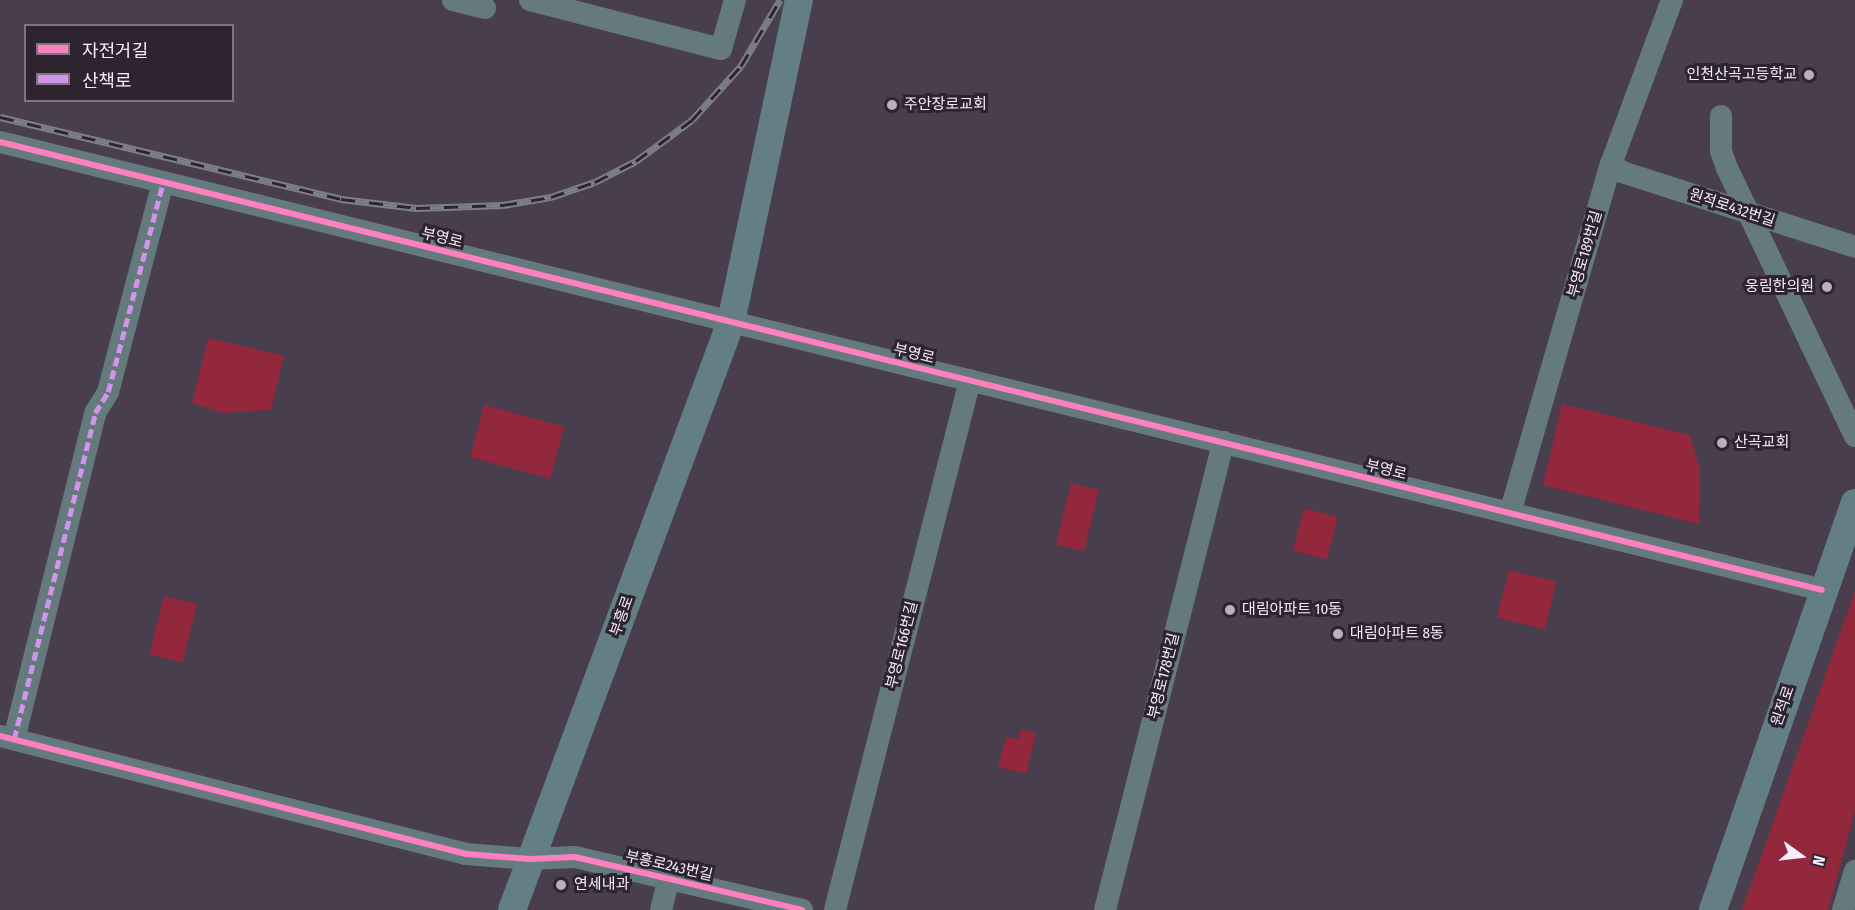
<!DOCTYPE html>
<html>
<head>
<meta charset="utf-8">
<style>
	body { margin:0 }
	#map { position:relative; width:1855px; height:910px; overflow:hidden; background:#493e4e; font-family:"Fira Sans Condensed","Noto Sans KR",sans-serif }
	div>[style] { position:absolute }
	.green>* { inset:0; background:#93283c; transform-origin:0 0 }
	.minor>* { height:22px; margin:-11px; padding:0 11px; transform-origin:11px; border-radius:11px; background:#647a7d }
	.major>* { height:28px; margin:-14px; padding:0 14px; transform-origin:14px; border-radius:14px; background:#637f85 }
	.rail>* { height:7px; margin-top:-3.5px; transform-origin:0; background:repeating-linear-gradient(90deg,#2d2430 0 14px,#7c8088 0 28px); box-sizing:border-box; border-block:2px solid #7c8088 }
	.quiet>* { height:4.5px; margin-top:-2.25px; transform-origin:0; background:repeating-linear-gradient(90deg,#d193ec 0 9px,transparent 0 13.5px) }
	.cycleway>* { height:6px; margin:-3px; padding:0 3px; transform-origin:3px; border-radius:3px; background:#ff80c0 }
	.dots>* { width:16px; height:16px; translate:-50% -50%; box-sizing:border-box; border:3px solid #2d2430; border-radius:50% }
	span { translate:-50% -50%; white-space:nowrap; text-align:center; line-height:1.15; -webkit-text-stroke:6px #2d2430; paint-order:stroke }
	.poi-label { font-size:15px; color:#f7ebfc }
	.right { translate:-100% -50%; text-align:right }
	.left { translate:0 -50%; text-align:left }
	.street-label { font-size:15px; color:#f7ebfc }
	.legend { position:absolute; left:24px; top:24px; width:210px; height:78px; box-sizing:border-box; background:#2d2430; border:2px solid #7e7482; margin:0; padding:8px 10px; list-style:none; font-size:18px; color:#f7ebfc }
	.legend li { display:flex; align-items:center; gap:12px; height:30px }
	.legend b { width:30px; border:2px solid #7e7482 }
	.north { position:absolute; left:1771px; top:826px; width:60px; height:60px; -webkit-text-stroke:4px #2d2430; paint-order:stroke; rotate:105deg; font-size:16px; font-weight:700; line-height:24px; text-align:center; color:#f7ebfc }
	.north::after { content:''; display:block; margin:auto; width:21px; height:27px; background:#f7ebfc; clip-path:polygon(50% 0,100% 100%,50% 72%,0 100%) }
</style>
</head>
<body>
<div id="map">
	<div class="green">
		<div style="clip-path:polygon(208px 338px,284px 356px,271px 410px,224px 413px,192px 403px)"></div>
		<div style="clip-path:polygon(1562px 404px,1690px 435px,1700px 469px,1699px 524px,1543px 485px)"></div>
		<div style="left:484px;top:405px;width:83px;height:54px;rotate:15deg"></div>
		<div style="left:1071px;top:483px;width:29px;height:63px;rotate:14deg"></div>
		<div style="left:1304px;top:508px;width:35px;height:44px;rotate:15deg"></div>
		<div style="left:1509px;top:570px;width:49px;height:49px;rotate:14deg"></div>
		<div style="clip-path:polygon(1855px 591px,1855px 811px,1828px 910px,1742px 910px)"></div>
		<div style="left:164px;top:596px;width:34px;height:60px;rotate:14deg"></div>
		<div style="clip-path:polygon(1021px 729px,1036px 733px,1026px 774px,998px 767px,1006px 737px,1019px 739px)"></div>
	</div>
	<div class="minor">
		<div style="left:453px;top:0;width:33px;rotate:14deg"></div>
		<div style="left:530px;top:0;width:197px;rotate:14.4deg"></div>
		<div style="left:721px;top:49px;width:51px;rotate:-74.1deg"></div>
		<div style="left:1721px;top:116px;width:35px;rotate:90deg"></div>
		<div style="left:1721px;top:151px;width:18px;rotate:71deg"></div>
		<div style="left:1727px;top:168px;width:297px;rotate:64.5deg"></div>
		<div style="left:0;top:142px;width:1876px;rotate:13.81deg"></div>
		<div style="left:1611px;top:164px;width:14px;rotate:36deg"></div>
		<div style="left:1622px;top:172px;width:245px;rotate:17.8deg"></div>
		<div style="left:1510px;top:513px;width:363px;rotate:-73.9deg"></div>
		<div style="left:1611px;top:164px;width:175px;rotate:-69.6deg"></div>
		<div style="left:0;top:736px;width:481px;rotate:14.2deg"></div>
		<div style="left:466px;top:854px;width:64px;rotate:4.5deg"></div>
		<div style="left:530px;top:859px;width:45px;rotate:-2.5deg"></div>
		<div style="left:575px;top:857px;width:233px;rotate:13.1deg"></div>
		<div style="left:14px;top:739px;width:336px;rotate:-76deg"></div>
		<div style="left:95px;top:413px;width:25px;rotate:-58deg"></div>
		<div style="left:108px;top:392px;width:217px;rotate:-75.3deg"></div>
		<div style="left:661px;top:910px;width:33px;rotate:-76deg"></div>
		<div style="left:835px;top:910px;width:547px;rotate:-75.71deg"></div>
		<div style="left:1105px;top:910px;width:483px;rotate:-75.8deg"></div>
		<div style="left:1843px;top:910px;width:41px;rotate:-72.9deg"></div>
	</div>
	<div class="major">
		<div style="left:512px;top:910px;width:627px;rotate:-69.57deg"></div>
		<div style="left:731px;top:322px;width:329px;rotate:-78.1deg"></div>
		<div style="left:1713px;top:910px;width:431px;rotate:-70.8deg"></div>
	</div>
	<div class="rail">
		<div style="left:0;top:117px;width:351px;rotate:13.5deg"></div>
		<div style="left:341px;top:199px;width:76px;rotate:6.8deg"></div>
		<div style="left:416px;top:208px;width:87px;rotate:-2deg"></div>
		<div style="left:503px;top:205px;width:49px;rotate:-9.5deg"></div>
		<div style="left:551px;top:197px;width:46px;rotate:-18.8deg"></div>
		<div style="left:595px;top:182px;width:46px;rotate:-27.1deg"></div>
		<div style="left:636px;top:161px;width:69px;rotate:-36.2deg"></div>
		<div style="left:692px;top:120px;width:73px;rotate:-47.8deg"></div>
		<div style="left:741px;top:66px;width:77px;rotate:-59.4deg"></div>
	</div>
	<div class="quiet">
		<div style="left:14px;top:739px;width:336px;rotate:-76deg"></div>
		<div style="left:95px;top:413px;width:25px;rotate:-58deg"></div>
		<div style="left:108px;top:392px;width:217px;rotate:-75.3deg"></div>
	</div>
	<div class="cycleway">
		<div style="left:0;top:142px;width:1876px;rotate:13.81deg"></div>
		<div style="left:0;top:736px;width:481px;rotate:14.2deg"></div>
		<div style="left:466px;top:854px;width:64px;rotate:4.5deg"></div>
		<div style="left:530px;top:859px;width:45px;rotate:-2.5deg"></div>
		<div style="left:575px;top:857px;width:233px;rotate:13.1deg"></div>
	</div>
	<div class="dots">
		<div style="left:1809px;top:75px;background:#baaebf"></div>
		<div style="left:892px;top:105px;background:#baaebf"></div>
		<div style="left:1827px;top:287px;background:#baaebf"></div>
		<div style="left:1722px;top:443px;background:#baaebf"></div>
		<div style="left:1230px;top:610px;background:#baaebf"></div>
		<div style="left:1338px;top:634px;background:#baaebf"></div>
		<div style="left:561px;top:885px;background:#baaebf"></div>
	</div>
	<div class="poi-label">
		<span class="right" style="left:1797px;top:75px">인천산곡고등학교</span>
		<span class="left" style="left:904px;top:105px">주안장로교회</span>
		<span class="right" style="left:1814px;top:287px">웅림한의원</span>
		<span class="left" style="left:1734px;top:443px">산곡교회</span>
		<span class="left" style="left:1242px;top:610px">대림아파트 10동</span>
		<span class="left" style="left:1350px;top:634px">대림아파트 8동</span>
		<span class="left" style="left:574px;top:885px">연세내과</span>
	</div>
	<div class="street-label">
		<span style="left:1732px;top:208px;rotate:18deg">원적로432번길</span>
		<span style="left:442px;top:238px;rotate:14deg">부영로</span>
		<span style="left:1585px;top:254px;rotate:-74deg">부영로189번길</span>
		<span style="left:914px;top:354px;rotate:14deg">부영로</span>
		<span style="left:1386px;top:470px;rotate:14deg">부영로</span>
		<span style="left:622px;top:616px;rotate:-70deg">부흥로</span>
		<span style="left:902px;top:645px;rotate:-76deg">부영로166번길</span>
		<span style="left:1164px;top:676px;rotate:-76deg">부영로178번길</span>
		<span style="left:1783px;top:706px;rotate:-71deg">원적로</span>
		<span style="left:669px;top:866px;rotate:13deg">부흥로243번길</span>
	</div>
	<ul class="legend">
	<li><b style="height:8px;background:#ff80c0"></b>자전거길</li>
	<li><b style="height:8px;background:#d193ec"></b>산책로</li>
	</ul>
	<div class="north">N</div>
</div>
</body>
</html>
